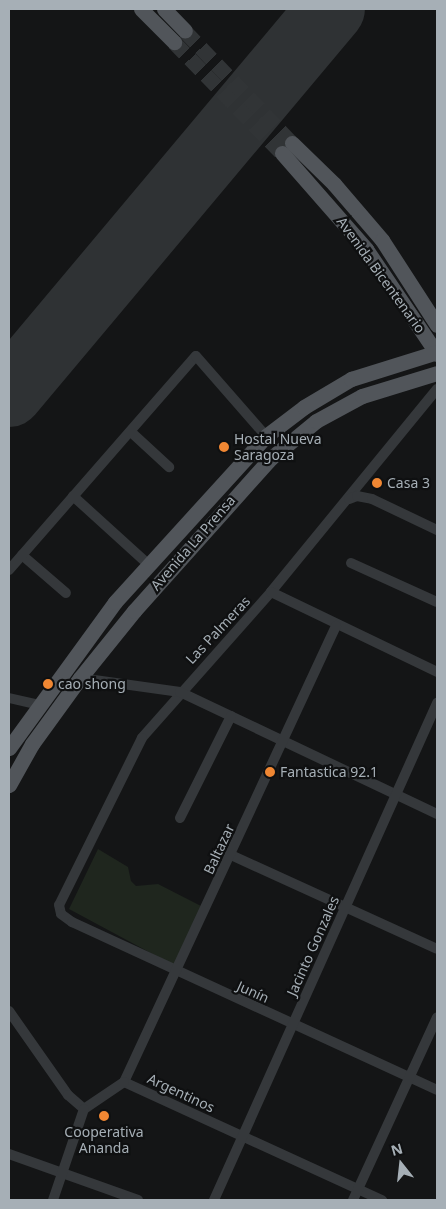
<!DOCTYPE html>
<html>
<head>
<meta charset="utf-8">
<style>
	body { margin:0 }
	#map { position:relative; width:446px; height:1209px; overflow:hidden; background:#141516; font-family:"Noto Sans",sans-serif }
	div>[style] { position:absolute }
	.green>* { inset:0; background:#1f261e }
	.runway>* { height:68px; margin:-34px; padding:0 34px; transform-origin:34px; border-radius:34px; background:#2f3234 }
	.primary-tunnel>* { height:15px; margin-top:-7.5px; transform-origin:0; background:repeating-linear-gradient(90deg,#313436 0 15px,transparent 0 23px) }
	.minor>* { height:10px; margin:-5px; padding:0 5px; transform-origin:5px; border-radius:5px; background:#35383b }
	.primary>* { height:15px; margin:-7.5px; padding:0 7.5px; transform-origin:7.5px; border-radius:7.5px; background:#51555a }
	.dots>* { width:14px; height:14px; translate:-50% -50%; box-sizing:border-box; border:2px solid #0f1011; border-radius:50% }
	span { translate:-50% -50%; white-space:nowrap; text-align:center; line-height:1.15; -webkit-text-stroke:4.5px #0f1011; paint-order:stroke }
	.street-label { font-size:14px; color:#a6afb6 }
	.poi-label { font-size:14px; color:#a6afb6 }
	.left { translate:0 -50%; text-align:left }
	.frame { position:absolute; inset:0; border:10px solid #a6afb6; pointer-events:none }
	.north { position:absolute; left:376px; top:1139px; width:50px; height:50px; -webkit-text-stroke:4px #0f1011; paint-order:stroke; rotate:344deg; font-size:14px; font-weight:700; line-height:20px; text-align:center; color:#a6afb6 }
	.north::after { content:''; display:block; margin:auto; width:18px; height:22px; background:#a6afb6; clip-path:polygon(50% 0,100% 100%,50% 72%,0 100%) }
</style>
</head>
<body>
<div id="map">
	<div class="green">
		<div style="clip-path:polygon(98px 849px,128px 867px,131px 881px,136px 886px,158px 884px,201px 906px,175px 966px,69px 909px)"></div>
	</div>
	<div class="runway">
		<div style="left:9px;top:393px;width:501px;rotate:-50.02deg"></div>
	</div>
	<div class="primary-tunnel">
		<div style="left:185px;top:31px;width:155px;rotate:46.3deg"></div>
		<div style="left:174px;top:42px;width:155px;rotate:45.8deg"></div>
	</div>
	<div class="minor">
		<div style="left:437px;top:389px;width:262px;rotate:129.3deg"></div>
		<div style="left:271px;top:592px;width:195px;rotate:131.5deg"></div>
		<div style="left:142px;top:738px;width:186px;rotate:116.4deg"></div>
		<div style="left:59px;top:905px;width:9px;rotate:77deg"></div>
		<div style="left:61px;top:914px;width:14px;rotate:36deg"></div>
		<div style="left:72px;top:922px;width:402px;rotate:24.7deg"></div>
		<div style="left:131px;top:432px;width:52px;rotate:42.6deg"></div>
		<div style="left:73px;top:496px;width:103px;rotate:42.2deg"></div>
		<div style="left:349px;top:499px;width:9px;rotate:-21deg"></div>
		<div style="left:357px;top:496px;width:15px;rotate:11deg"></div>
		<div style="left:372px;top:499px;width:72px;rotate:25.5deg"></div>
		<div style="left:22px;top:555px;width:58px;rotate:40.8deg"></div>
		<div style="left:351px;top:563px;width:94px;rotate:24.4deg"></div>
		<div style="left:9px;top:570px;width:284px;rotate:-48.9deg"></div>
		<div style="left:196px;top:356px;width:106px;rotate:48.8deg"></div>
		<div style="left:271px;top:592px;width:184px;rotate:25.7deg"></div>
		<div style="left:80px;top:678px;width:101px;rotate:8deg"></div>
		<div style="left:180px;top:692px;width:284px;rotate:25.4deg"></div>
		<div style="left:9px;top:698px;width:32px;rotate:13deg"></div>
		<div style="left:180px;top:818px;width:114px;rotate:-63.4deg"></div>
		<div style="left:231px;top:855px;width:226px;rotate:24.5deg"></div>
		<div style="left:9px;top:1011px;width:103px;rotate:54.9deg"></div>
		<div style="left:68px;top:1095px;width:21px;rotate:41deg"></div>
		<div style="left:124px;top:1082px;width:503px;rotate:-65.07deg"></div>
		<div style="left:124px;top:1082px;width:284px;rotate:24.6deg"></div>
		<div style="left:84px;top:1109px;width:48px;rotate:-34deg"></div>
		<div style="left:9px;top:1154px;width:137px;rotate:19.6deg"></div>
		<div style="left:53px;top:1200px;width:96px;rotate:-71.2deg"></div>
		<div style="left:214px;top:1200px;width:545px;rotate:-65.83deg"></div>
		<div style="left:353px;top:1200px;width:201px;rotate:-65.3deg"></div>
	</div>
	<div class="primary">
		<div style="left:141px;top:9px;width:47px;rotate:45deg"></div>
		<div style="left:164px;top:9px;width:30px;rotate:46deg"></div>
		<div style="left:292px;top:143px;width:59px;rotate:44.3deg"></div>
		<div style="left:334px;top:184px;width:74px;rotate:49.4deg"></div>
		<div style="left:382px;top:240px;width:101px;rotate:57.1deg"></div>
		<div style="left:282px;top:153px;width:128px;rotate:48.8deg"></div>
		<div style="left:366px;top:249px;width:127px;rotate:55.9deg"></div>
		<div style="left:9px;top:748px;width:180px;rotate:-54deg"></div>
		<div style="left:115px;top:602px;width:224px;rotate:-47.7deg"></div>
		<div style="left:266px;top:436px;width:48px;rotate:-37.3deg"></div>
		<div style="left:304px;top:407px;width:55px;rotate:-30.8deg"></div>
		<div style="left:351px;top:379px;width:90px;rotate:-17.4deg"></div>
		<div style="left:9px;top:785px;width:47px;rotate:-60.7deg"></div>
		<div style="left:32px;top:744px;width:82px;rotate:-54deg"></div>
		<div style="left:80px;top:678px;width:86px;rotate:-51.1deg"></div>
		<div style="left:134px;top:611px;width:205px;rotate:-48.2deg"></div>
		<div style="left:271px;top:458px;width:58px;rotate:-39.4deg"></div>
		<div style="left:316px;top:421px;width:52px;rotate:-28.5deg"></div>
		<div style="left:362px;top:396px;width:78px;rotate:-17deg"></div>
	</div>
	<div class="dots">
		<div style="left:224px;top:447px;background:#f08733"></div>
		<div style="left:377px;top:483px;background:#f08733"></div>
		<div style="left:48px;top:684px;background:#f08733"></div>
		<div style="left:270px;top:772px;background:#f08733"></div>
		<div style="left:104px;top:1116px;background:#f08733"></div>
	</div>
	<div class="street-label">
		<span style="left:381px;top:275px;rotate:54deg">Avenida Bicentenario</span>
		<span style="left:193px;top:543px;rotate:-49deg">Avenida La Prensa</span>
		<span style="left:218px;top:630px;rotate:-47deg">Las Palmeras</span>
		<span style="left:219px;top:849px;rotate:-65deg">Baltazar</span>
		<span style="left:313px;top:946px;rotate:-66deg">Jacinto Gonzales</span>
		<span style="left:253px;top:992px;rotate:24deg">Junín</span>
		<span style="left:181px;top:1093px;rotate:25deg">Argentinos</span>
	</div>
	<div class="poi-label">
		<span class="left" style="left:234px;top:447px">Hostal Nueva<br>Saragoza</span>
		<span class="left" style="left:387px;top:483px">Casa 3</span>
		<span class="left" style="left:58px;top:684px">cao shong</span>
		<span class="left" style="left:280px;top:772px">Fantastica 92.1</span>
		<span style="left:104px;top:1140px">Cooperativa<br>Ananda</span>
	</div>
	<div class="frame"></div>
	<div class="north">N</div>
</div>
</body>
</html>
